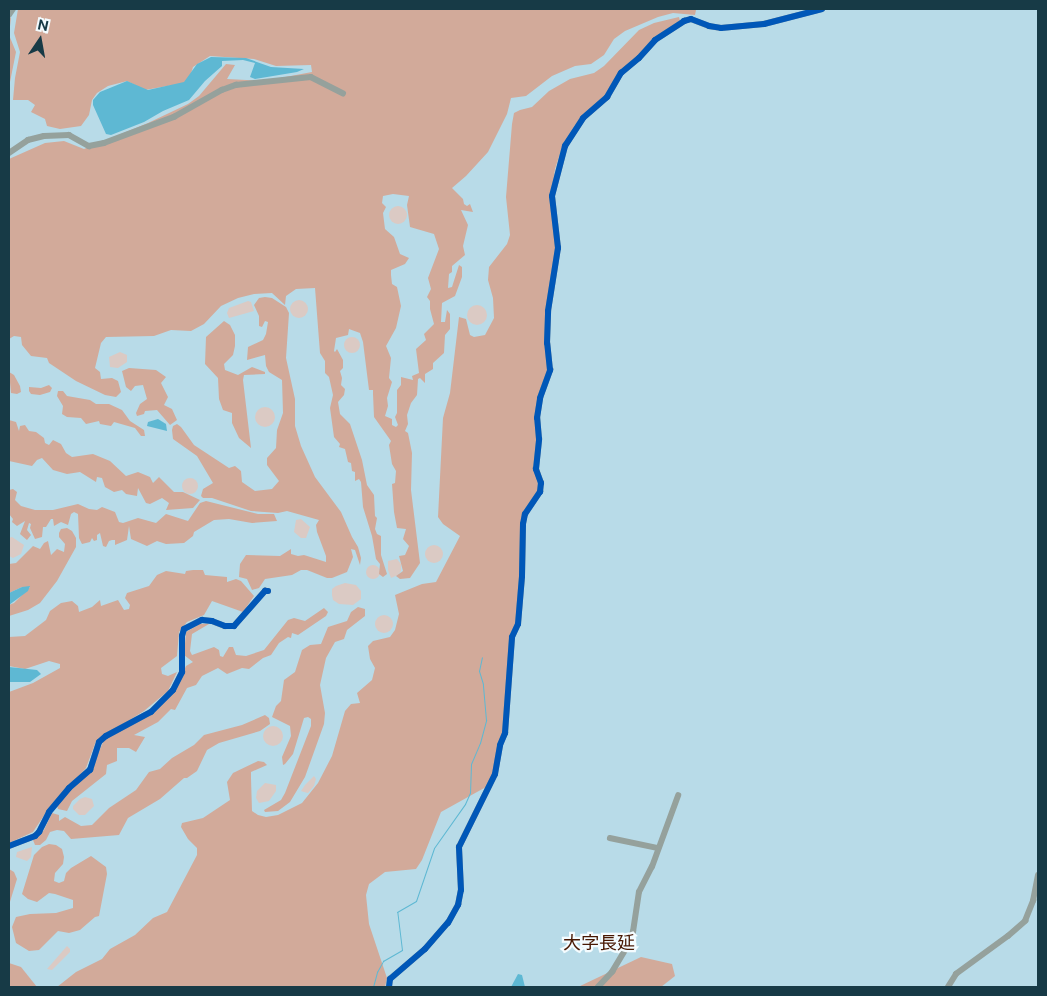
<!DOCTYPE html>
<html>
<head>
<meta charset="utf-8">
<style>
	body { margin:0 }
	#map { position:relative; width:1047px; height:996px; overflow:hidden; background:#b8dbe8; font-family:"Public Sans","Noto Sans JP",sans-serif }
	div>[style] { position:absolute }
	.green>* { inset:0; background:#dbcac4 }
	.round { border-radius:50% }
	.forest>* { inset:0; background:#d2aa9a }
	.water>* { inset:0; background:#5eb8d3 }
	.stream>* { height:1px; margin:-0.5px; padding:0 0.5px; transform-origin:0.5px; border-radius:0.5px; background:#5eb8d3 }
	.street>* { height:5.5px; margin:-2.75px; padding:0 2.75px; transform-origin:2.75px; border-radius:2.75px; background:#95a19c }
	.cycleway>* { height:6px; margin:-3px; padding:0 3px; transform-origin:3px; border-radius:3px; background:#0057b8 }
	span { translate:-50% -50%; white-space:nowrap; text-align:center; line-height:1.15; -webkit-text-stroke:4.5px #f4fcff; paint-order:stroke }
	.quarter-label { font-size:18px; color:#481803 }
	.frame { position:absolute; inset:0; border:10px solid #173a46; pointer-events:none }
	.north { position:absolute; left:15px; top:15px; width:50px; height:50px; -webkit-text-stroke:4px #f4fcff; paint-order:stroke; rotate:12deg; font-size:14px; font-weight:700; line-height:20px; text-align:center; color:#173a46 }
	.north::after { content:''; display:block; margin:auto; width:18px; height:22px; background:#173a46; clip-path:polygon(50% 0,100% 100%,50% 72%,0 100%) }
</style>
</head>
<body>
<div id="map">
	<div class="green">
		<div class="round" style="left:389px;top:206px;width:18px;height:18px"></div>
		<div class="round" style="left:290px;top:300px;width:18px;height:18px"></div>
		<div style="clip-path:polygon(248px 301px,251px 302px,254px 311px,229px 318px,227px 313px,229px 308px)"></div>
		<div class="round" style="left:467px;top:305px;width:20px;height:20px"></div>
		<div class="round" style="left:344px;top:337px;width:16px;height:16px"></div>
		<div style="clip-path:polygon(120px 352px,127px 355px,127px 362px,118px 368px,110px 367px,109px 357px)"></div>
		<div class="round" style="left:255px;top:407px;width:20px;height:20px"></div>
		<div class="round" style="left:182px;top:478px;width:16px;height:16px"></div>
		<div style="clip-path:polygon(301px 519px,310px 527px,306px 538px,301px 538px,294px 532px,296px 520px)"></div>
		<div style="clip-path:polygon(12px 537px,24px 545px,21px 554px,13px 558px,9px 556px,9px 538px)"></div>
		<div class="round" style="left:425px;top:545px;width:18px;height:18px"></div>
		<div style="clip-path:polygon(397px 559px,401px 564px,401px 571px,398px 575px,391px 578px,388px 570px,388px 561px)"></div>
		<div class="round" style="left:366px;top:565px;width:14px;height:14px"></div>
		<div style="clip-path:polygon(345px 583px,356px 585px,361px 591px,361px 599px,353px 605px,339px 604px,333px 600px,332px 595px,332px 589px,336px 586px)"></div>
		<div class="round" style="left:375px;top:615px;width:18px;height:18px"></div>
		<div class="round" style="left:263px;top:726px;width:20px;height:20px"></div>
		<div style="clip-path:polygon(314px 776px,316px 779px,314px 786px,308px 793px,304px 792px,301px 791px,305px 785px)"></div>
		<div style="clip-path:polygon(265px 783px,276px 785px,276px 791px,269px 801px,259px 803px,256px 798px,257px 791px)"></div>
		<div style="clip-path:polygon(85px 797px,92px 799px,94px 806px,85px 815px,79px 815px,73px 809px,73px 806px,80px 799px)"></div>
		<div style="clip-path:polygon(32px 847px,31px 857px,27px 861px,16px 857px,17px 852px)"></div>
		<div style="clip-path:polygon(67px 946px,70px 949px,70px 952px,52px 970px,47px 969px)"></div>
	</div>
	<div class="forest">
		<div style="clip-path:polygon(evenodd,18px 9px,696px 10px,695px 15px,673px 13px,658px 17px,625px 31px,614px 39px,604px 55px,591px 64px,575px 66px,552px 76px,526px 96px,511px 98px,507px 114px,488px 152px,466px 176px,452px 188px,463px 199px,464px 204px,467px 206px,470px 204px,473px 212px,461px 210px,468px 225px,463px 246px,465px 255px,452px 266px,452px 272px,449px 274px,448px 288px,452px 287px,459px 265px,462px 267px,462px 277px,455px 296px,442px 303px,441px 322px,445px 322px,447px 310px,450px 314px,450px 329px,445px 335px,444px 353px,433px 363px,433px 369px,425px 374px,425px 383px,420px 378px,418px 379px,417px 395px,411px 403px,407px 415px,408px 424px,405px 431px,408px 433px,412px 453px,411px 490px,420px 563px,410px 578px,400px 579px,396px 576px,403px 571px,399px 556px,405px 555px,409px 546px,403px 539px,406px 529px,397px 528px,394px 512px,392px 484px,395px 483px,396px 471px,392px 464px,389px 445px,391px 441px,374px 417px,373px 394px,373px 390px,369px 390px,363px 342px,360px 333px,349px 329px,348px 335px,336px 338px,334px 351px,335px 352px,337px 349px,343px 360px,343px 368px,340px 371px,342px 378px,341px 385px,345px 389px,344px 395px,338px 402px,340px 414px,350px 424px,362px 460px,367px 485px,374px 495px,375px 516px,377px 518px,375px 529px,377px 534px,381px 536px,381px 555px,387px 574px,383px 577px,379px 574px,380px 564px,376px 559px,372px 536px,363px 507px,361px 482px,359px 479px,355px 481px,355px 472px,352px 471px,351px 463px,348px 462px,345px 449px,339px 447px,340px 444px,334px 437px,330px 408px,333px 395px,329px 377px,325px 373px,325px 361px,320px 353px,315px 288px,296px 289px,286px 296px,285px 305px,272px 293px,254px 294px,238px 298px,221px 306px,204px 324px,191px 331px,171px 330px,154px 336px,106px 337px,101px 343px,95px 368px,100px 372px,101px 379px,112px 378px,118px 381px,121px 392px,116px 397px,105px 395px,76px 381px,49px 363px,47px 358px,31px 356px,22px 345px,21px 337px,14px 336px,9px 339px,9px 159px,45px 143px,64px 141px,84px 149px,148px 123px,188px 104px,199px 96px,226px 64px,235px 65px,227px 79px,264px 81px,312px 72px,311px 65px,276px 66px,254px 59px,210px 56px,193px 67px,189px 80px,184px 83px,145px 90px,127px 81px,108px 86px,97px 93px,92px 100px,89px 115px,81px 126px,60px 129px,47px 126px,45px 119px,31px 112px,35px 105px,28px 100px,13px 100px,15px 78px,20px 52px,14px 33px,18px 9px,393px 194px,409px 196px,407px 205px,410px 227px,434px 234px,439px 249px,428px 278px,431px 289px,427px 297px,430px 301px,430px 309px,434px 324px,424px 334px,426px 340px,416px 349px,419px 373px,412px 376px,413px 380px,401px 377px,401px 385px,397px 390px,397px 413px,395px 417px,398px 425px,396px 427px,392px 425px,392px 419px,385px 416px,388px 406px,387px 398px,392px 382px,389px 378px,391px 358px,386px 346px,396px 328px,401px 306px,397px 287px,392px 284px,391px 275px,391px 270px,405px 264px,409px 258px,400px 254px,394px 237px,385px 229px,383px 213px,386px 207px,382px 203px,383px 196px,393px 194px)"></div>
		<div style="clip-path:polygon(9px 17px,11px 18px,9px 35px,16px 52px,9px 87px)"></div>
		<div style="clip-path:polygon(679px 17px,680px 21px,653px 38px,607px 93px,575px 125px,563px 144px,555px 169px,550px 203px,556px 249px,552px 286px,548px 368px,540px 394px,537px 440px,538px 492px,525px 512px,516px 625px,506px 684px,505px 723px,493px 773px,486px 787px,441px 812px,422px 860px,416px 869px,385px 872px,369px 884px,366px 895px,369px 924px,387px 978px,385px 987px,57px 987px,76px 972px,102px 959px,110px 949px,135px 935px,153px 918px,167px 912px,197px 855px,197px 848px,188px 839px,181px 827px,182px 823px,203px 818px,230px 800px,227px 782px,233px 773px,258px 761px,264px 762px,267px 765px,251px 772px,251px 778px,252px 811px,258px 815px,266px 817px,278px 815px,302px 803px,318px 783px,332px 756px,345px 711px,351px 704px,360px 703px,357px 693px,372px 680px,375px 668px,370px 659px,368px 646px,373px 641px,390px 637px,395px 630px,399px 614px,395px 595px,422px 584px,436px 582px,460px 536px,443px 524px,438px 517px,443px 418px,450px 393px,459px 317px,466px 319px,470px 335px,474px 337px,485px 335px,494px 318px,493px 298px,488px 280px,489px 267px,507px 244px,510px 235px,506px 197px,512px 124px,514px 113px,520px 110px,532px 107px,549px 91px,570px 79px,594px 73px,604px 66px,639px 30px,654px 23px)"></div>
		<div style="clip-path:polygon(265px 297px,272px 298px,286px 307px,289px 313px,286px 358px,295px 399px,295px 426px,301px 446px,315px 477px,341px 512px,352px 537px,358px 547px,361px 558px,360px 565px,355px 550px,351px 549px,353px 557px,347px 572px,332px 578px,327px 578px,307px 570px,301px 570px,292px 575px,265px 579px,259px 588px,252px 590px,247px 579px,239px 577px,240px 564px,246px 555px,280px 556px,291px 549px,291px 554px,298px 556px,304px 555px,326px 562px,326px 556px,317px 532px,316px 525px,319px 520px,287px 511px,278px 513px,251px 511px,212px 498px,203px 498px,201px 496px,203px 489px,213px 483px,197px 456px,173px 439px,172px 430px,173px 426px,177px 424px,181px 427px,194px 445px,229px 468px,235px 466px,241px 471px,242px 482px,255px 491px,272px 489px,279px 481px,267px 465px,267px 458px,276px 448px,277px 430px,283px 413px,282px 380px,269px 372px,266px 366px,265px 355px,247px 360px,248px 347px,263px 340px,266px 334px,268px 322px,265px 321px,262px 327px,259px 326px,259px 316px,254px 305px,259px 298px)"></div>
		<div style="clip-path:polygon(224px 321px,230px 325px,235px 335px,235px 346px,233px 355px,224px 364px,225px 370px,238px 375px,252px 367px,265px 372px,265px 374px,244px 375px,243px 380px,251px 448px,239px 438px,232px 423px,232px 413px,223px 410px,219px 399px,218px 378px,205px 364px,206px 337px)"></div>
		<div style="clip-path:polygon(129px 368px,156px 370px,166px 377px,161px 383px,168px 397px,164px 405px,172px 409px,177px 420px,170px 425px,157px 410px,145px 411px,144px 414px,137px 416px,136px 413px,140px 404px,147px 399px,143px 385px,135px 386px,131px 391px,126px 387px,122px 371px)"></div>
		<div style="clip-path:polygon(9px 372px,14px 375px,20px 386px,21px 392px,17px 394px,11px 393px)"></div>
		<div style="clip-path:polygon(49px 385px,52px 388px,50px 392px,40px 395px,31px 394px,29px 391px,29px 387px,41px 388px)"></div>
		<div style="clip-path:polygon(58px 391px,63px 391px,67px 396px,90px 400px,96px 404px,109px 404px,122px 410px,130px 421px,144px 430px,145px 436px,141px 436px,135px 428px,114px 422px,111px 426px,100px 424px,99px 421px,86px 424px,81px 418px,67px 417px,62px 414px,63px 406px,57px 396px)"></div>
		<div style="clip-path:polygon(9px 420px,16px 422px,19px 431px,20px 426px,25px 425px,29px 431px,36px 432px,44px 438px,45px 443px,49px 445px,53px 440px,61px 444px,66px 453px,72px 457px,93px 454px,110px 461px,126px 476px,138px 472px,150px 477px,153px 483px,159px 477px,174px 492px,183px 492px,200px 500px,193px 508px,166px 510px,169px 503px,162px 498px,150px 504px,146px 503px,138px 488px,137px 496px,126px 494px,122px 490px,114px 492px,105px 487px,102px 478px,97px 477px,96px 482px,80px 472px,67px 474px,53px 470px,42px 458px,37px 460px,32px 466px,9px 461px)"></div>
		<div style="clip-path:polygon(13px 489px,17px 492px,15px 500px,21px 506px,35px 510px,53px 510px,78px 504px,89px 509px,97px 510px,102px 507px,115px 512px,119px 522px,123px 523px,138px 518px,156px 523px,166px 514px,188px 521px,200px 503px,206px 501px,258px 514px,274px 514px,277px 521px,252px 523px,229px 519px,214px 520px,194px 532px,193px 536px,184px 543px,166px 544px,157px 541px,147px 546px,131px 539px,129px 526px,127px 540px,115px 545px,115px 540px,112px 540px,109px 541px,106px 547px,103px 546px,100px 533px,97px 535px,97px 540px,94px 541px,92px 538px,90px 542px,82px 544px,79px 538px,78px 514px,74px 512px,71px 514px,68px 525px,61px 522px,54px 526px,53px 519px,51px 519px,46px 527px,43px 527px,42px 537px,35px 539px,30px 528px,31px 524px,29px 523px,27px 530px,31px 535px,27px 540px,20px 534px,25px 521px,17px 526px,12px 522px,13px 519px,9px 514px,9px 490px)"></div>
		<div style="clip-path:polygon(67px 528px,72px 531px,76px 538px,76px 547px,57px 581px,40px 603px,28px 610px,9px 616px,9px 605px,14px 603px,30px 587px,22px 587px,9px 593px,9px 564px,16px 563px,33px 546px,40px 549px,44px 543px,48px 541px,51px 555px,57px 549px,64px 552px,65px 544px,59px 537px,59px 533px,61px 529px)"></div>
		<div style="clip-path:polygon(193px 570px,203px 570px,205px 575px,227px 577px,227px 582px,236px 579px,241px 581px,254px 596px,243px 612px,212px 601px,204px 615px,187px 622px,179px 632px,177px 656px,161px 668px,162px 674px,168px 676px,177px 672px,168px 691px,144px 711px,96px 741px,86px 768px,47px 811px,33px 832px,9px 843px,9px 692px,33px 683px,60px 668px,60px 664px,49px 661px,25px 669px,9px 666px,9px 637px,25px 636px,46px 620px,50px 611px,61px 603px,72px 601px,78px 606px,79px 612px,92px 607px,100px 600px,101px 606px,118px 600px,124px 610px,129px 609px,130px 605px,125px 598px,127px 593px,149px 586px,157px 575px,166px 571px,185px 574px,186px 571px)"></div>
		<div style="clip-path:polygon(358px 607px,365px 609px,365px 616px,347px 630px,344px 639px,335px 642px,326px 658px,320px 685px,325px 713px,324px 724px,305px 777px,290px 802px,278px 811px,265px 812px,264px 810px,281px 800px,285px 793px,311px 726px,311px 719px,308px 717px,304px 718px,293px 754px,285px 764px,271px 771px,283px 765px,282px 757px,291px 736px,290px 726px,272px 717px,276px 706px,281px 701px,284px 680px,295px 672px,302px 650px,310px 645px,321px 644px,328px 627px,347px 621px,351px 612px)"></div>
		<div style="clip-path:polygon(324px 608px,328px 612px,326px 616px,298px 635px,292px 633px,291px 638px,288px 637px,279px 643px,271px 655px,263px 658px,249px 669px,242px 668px,227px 674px,218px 668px,202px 676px,196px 685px,187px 688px,175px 710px,171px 709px,158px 722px,134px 735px,145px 737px,136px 752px,129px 748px,117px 748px,117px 761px,107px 765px,106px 774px,72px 801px,67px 811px,58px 809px,57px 806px,66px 793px,90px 772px,104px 740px,152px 713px,175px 691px,186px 666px,193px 662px,184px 655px,186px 632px,200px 624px,209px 624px,192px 634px,190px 651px,192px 655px,214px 647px,219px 650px,220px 656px,223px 657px,229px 647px,233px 647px,236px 655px,246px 656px,264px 650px,288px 620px,294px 618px,305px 621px)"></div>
		<div style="clip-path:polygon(265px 715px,269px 718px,270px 724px,260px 731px,219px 743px,207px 750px,197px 771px,187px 778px,184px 778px,160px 799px,128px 818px,119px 835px,71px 839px,64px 831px,57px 830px,50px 832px,46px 840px,40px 845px,35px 845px,33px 840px,44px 830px,52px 813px,59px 815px,59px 821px,65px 817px,81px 826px,92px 825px,109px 808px,136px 790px,149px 772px,160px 769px,172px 758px,194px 745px,204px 735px,242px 725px)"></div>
		<div style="clip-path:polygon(49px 844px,56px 845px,62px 849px,64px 857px,63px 864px,55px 873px,54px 881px,59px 883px,64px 881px,66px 873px,71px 868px,91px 856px,106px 867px,107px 874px,99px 916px,95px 917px,80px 930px,69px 933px,58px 931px,39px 950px,29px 951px,16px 943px,12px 927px,16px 917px,30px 914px,56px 913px,73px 908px,73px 900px,55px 894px,49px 893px,37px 902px,28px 899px,22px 894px,34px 855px,42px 847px)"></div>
		<div style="clip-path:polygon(9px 869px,14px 872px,17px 879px,9px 905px)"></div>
		<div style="clip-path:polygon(641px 957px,672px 964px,675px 976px,661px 987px,578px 987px)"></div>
		<div style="clip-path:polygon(9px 963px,21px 967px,37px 987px,9px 987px)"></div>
	</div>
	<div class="water">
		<div style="clip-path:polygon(211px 57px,246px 58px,271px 67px,304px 69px,297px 72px,255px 79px,250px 77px,255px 63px,243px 60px,222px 61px,222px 66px,205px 81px,189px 100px,163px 111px,144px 122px,111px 135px,106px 134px,93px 105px,93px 100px,100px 92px,127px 81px,148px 90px,184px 82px,197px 64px)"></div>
		<div style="clip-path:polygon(158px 419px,166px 424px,167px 431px,147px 426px,148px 422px)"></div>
		<div style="clip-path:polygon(30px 586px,28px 591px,9px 605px,9px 593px,22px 587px)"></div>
		<div style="clip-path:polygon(9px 667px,37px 670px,41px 674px,30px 682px,9px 682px)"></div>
		<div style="clip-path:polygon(518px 974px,522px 975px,525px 987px,511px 987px)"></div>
	</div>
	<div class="stream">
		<div style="left:373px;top:987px;width:16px;rotate:-75deg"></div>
		<div style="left:377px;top:972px;width:13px;rotate:-61deg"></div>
		<div style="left:383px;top:961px;width:22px;rotate:-30deg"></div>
		<div style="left:402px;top:950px;width:38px;rotate:-97deg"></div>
		<div style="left:397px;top:912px;width:22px;rotate:-30deg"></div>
		<div style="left:416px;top:901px;width:56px;rotate:-71.2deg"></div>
		<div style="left:434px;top:848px;width:54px;rotate:-54.8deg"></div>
		<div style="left:465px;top:804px;width:12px;rotate:-66deg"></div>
		<div style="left:470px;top:793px;width:29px;rotate:-88deg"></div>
		<div style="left:471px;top:764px;width:23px;rotate:-67deg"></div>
		<div style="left:480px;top:743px;width:24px;rotate:-75deg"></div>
		<div style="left:486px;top:720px;width:36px;rotate:-95deg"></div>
		<div style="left:483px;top:684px;width:14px;rotate:-107deg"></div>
		<div style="left:479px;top:671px;width:14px;rotate:-78deg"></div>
	</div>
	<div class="street">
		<div style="left:9px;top:15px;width:7px;rotate:-56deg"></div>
		<div style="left:9px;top:153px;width:23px;rotate:-34deg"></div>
		<div style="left:28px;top:140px;width:16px;rotate:-14deg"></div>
		<div style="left:44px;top:136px;width:25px;rotate:-2deg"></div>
		<div style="left:69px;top:135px;width:23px;rotate:29deg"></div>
		<div style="left:89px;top:146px;width:15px;rotate:-11deg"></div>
		<div style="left:104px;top:143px;width:75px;rotate:-20.4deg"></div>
		<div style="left:174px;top:117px;width:55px;rotate:-29.4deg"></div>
		<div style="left:222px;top:90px;width:15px;rotate:-20deg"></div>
		<div style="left:236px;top:85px;width:75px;rotate:-6.1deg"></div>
		<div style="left:311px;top:77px;width:36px;rotate:27deg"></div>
		<div style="left:610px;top:838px;width:49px;rotate:11.8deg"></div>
		<div style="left:9px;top:846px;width:28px;rotate:-21deg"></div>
		<div style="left:35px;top:836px;width:6px;rotate:-45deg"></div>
		<div style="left:39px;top:832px;width:22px;rotate:-63deg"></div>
		<div style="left:49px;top:812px;width:31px;rotate:-50deg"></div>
		<div style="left:69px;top:788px;width:28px;rotate:-41deg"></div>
		<div style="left:90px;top:770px;width:29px;rotate:-72deg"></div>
		<div style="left:99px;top:742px;width:9px;rotate:-41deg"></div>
		<div style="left:106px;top:736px;width:51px;rotate:-28.1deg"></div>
		<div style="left:151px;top:712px;width:31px;rotate:-45deg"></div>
		<div style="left:173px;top:690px;width:20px;rotate:-63deg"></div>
		<div style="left:182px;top:672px;width:36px;rotate:-90deg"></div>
		<div style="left:182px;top:636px;width:7px;rotate:-74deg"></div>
		<div style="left:184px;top:629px;width:20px;rotate:-27deg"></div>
		<div style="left:202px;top:620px;width:10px;rotate:6deg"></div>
		<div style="left:212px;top:621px;width:14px;rotate:21deg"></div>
		<div style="left:225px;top:626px;width:9px"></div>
		<div style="left:234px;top:626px;width:47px;rotate:-48.5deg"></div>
		<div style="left:265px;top:591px;width:3px"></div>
		<div style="left:389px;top:987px;width:8px;rotate:-83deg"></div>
		<div style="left:390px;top:979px;width:46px;rotate:-40.6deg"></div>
		<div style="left:425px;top:949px;width:35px;rotate:-49deg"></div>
		<div style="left:448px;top:923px;width:21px;rotate:-61deg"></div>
		<div style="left:458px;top:905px;width:15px;rotate:-79deg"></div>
		<div style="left:461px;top:890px;width:43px;rotate:-92.7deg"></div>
		<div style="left:459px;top:847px;width:81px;rotate:-63.7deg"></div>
		<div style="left:495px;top:774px;width:29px;rotate:-80deg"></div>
		<div style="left:500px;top:745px;width:13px;rotate:-67deg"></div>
		<div style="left:505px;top:733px;width:96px;rotate:-85.8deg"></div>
		<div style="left:512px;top:637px;width:14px;rotate:-65deg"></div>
		<div style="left:518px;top:624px;width:48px;rotate:-85.2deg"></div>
		<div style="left:522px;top:576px;width:52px;rotate:-88.9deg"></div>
		<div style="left:523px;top:524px;width:10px;rotate:-79deg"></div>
		<div style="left:525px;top:514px;width:27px;rotate:-56deg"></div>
		<div style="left:540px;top:492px;width:9px;rotate:-84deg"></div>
		<div style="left:541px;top:483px;width:15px;rotate:-110deg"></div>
		<div style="left:536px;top:469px;width:30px;rotate:-84deg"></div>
		<div style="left:539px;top:439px;width:21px;rotate:-95deg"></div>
		<div style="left:537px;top:418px;width:20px;rotate:-81deg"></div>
		<div style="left:540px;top:398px;width:30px;rotate:-70deg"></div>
		<div style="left:550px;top:370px;width:27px;rotate:-96deg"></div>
		<div style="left:547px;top:343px;width:32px;rotate:-88deg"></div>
		<div style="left:548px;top:311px;width:64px;rotate:-81deg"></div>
		<div style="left:558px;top:248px;width:52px;rotate:-96.6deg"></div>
		<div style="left:552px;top:196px;width:52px;rotate:-75.4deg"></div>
		<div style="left:565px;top:146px;width:33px;rotate:-57deg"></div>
		<div style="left:583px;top:118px;width:32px;rotate:-41deg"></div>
		<div style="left:607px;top:97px;width:28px;rotate:-60deg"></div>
		<div style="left:621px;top:73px;width:23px;rotate:-40deg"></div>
		<div style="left:639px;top:58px;width:24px;rotate:-48deg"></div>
		<div style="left:655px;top:40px;width:35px;rotate:-33deg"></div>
		<div style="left:684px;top:21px;width:7px;rotate:-16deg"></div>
		<div style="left:691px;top:19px;width:19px;rotate:21deg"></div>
		<div style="left:709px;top:26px;width:12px;rotate:9deg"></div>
		<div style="left:721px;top:28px;width:43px;rotate:-5.3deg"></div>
		<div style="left:764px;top:24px;width:60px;rotate:-14.5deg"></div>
		<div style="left:598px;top:987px;width:21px;rotate:-47deg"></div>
		<div style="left:612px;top:972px;width:33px;rotate:-59deg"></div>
		<div style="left:629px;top:944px;width:13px;rotate:-72deg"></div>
		<div style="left:633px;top:932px;width:40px;rotate:-81.5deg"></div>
		<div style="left:639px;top:892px;width:28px;rotate:-63deg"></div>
		<div style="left:652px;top:867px;width:76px;rotate:-69.9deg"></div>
		<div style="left:948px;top:987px;width:15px;rotate:-58deg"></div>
		<div style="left:956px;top:974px;width:64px;rotate:-36.2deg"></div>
		<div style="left:1008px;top:936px;width:23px;rotate:-41deg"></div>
		<div style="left:1025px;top:921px;width:22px;rotate:-68deg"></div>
		<div style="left:1033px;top:901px;width:26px;rotate:-79deg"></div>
	</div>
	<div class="cycleway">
		<div style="left:9px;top:846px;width:28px;rotate:-21deg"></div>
		<div style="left:35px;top:836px;width:6px;rotate:-45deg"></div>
		<div style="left:39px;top:832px;width:22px;rotate:-63deg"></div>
		<div style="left:49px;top:812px;width:31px;rotate:-50deg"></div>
		<div style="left:69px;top:788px;width:28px;rotate:-41deg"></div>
		<div style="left:90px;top:770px;width:29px;rotate:-72deg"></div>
		<div style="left:99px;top:742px;width:9px;rotate:-41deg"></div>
		<div style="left:106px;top:736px;width:51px;rotate:-28.1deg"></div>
		<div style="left:151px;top:712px;width:31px;rotate:-45deg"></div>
		<div style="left:173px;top:690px;width:20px;rotate:-63deg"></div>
		<div style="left:182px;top:672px;width:36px;rotate:-90deg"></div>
		<div style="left:182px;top:636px;width:7px;rotate:-74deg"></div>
		<div style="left:184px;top:629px;width:20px;rotate:-27deg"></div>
		<div style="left:202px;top:620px;width:10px;rotate:6deg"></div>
		<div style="left:212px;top:621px;width:14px;rotate:21deg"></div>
		<div style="left:225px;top:626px;width:9px"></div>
		<div style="left:234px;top:626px;width:47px;rotate:-48.5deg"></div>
		<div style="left:265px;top:591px;width:3px"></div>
		<div style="left:389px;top:987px;width:8px;rotate:-83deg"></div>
		<div style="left:390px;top:979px;width:46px;rotate:-40.6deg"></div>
		<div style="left:425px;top:949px;width:35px;rotate:-49deg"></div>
		<div style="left:448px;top:923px;width:21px;rotate:-61deg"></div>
		<div style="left:458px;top:905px;width:15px;rotate:-79deg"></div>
		<div style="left:461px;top:890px;width:43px;rotate:-92.7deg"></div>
		<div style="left:459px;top:847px;width:81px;rotate:-63.7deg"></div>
		<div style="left:495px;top:774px;width:29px;rotate:-80deg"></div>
		<div style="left:500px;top:745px;width:13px;rotate:-67deg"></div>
		<div style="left:505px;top:733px;width:96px;rotate:-85.8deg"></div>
		<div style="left:512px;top:637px;width:14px;rotate:-65deg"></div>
		<div style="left:518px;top:624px;width:48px;rotate:-85.2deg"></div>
		<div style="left:522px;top:576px;width:52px;rotate:-88.9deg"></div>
		<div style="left:523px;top:524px;width:10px;rotate:-79deg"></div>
		<div style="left:525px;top:514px;width:27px;rotate:-56deg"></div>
		<div style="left:540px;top:492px;width:9px;rotate:-84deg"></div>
		<div style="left:541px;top:483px;width:15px;rotate:-110deg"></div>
		<div style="left:536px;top:469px;width:30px;rotate:-84deg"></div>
		<div style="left:539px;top:439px;width:21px;rotate:-95deg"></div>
		<div style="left:537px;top:418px;width:20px;rotate:-81deg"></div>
		<div style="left:540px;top:398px;width:30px;rotate:-70deg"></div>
		<div style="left:550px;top:370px;width:27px;rotate:-96deg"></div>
		<div style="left:547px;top:343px;width:32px;rotate:-88deg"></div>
		<div style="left:548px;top:311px;width:64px;rotate:-81deg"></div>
		<div style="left:558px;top:248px;width:52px;rotate:-96.6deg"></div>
		<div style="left:552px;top:196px;width:52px;rotate:-75.4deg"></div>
		<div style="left:565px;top:146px;width:33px;rotate:-57deg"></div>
		<div style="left:583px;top:118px;width:32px;rotate:-41deg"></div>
		<div style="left:607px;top:97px;width:28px;rotate:-60deg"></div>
		<div style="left:621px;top:73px;width:23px;rotate:-40deg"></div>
		<div style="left:639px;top:58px;width:24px;rotate:-48deg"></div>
		<div style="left:655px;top:40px;width:35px;rotate:-33deg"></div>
		<div style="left:684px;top:21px;width:7px;rotate:-16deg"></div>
		<div style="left:691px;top:19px;width:19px;rotate:21deg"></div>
		<div style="left:709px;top:26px;width:12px;rotate:9deg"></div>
		<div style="left:721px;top:28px;width:43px;rotate:-5.3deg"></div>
		<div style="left:764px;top:24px;width:60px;rotate:-14.5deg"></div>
	</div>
	<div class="quarter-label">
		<span style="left:599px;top:943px">大字長延</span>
	</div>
	<div class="frame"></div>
	<div class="north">N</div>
</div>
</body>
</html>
